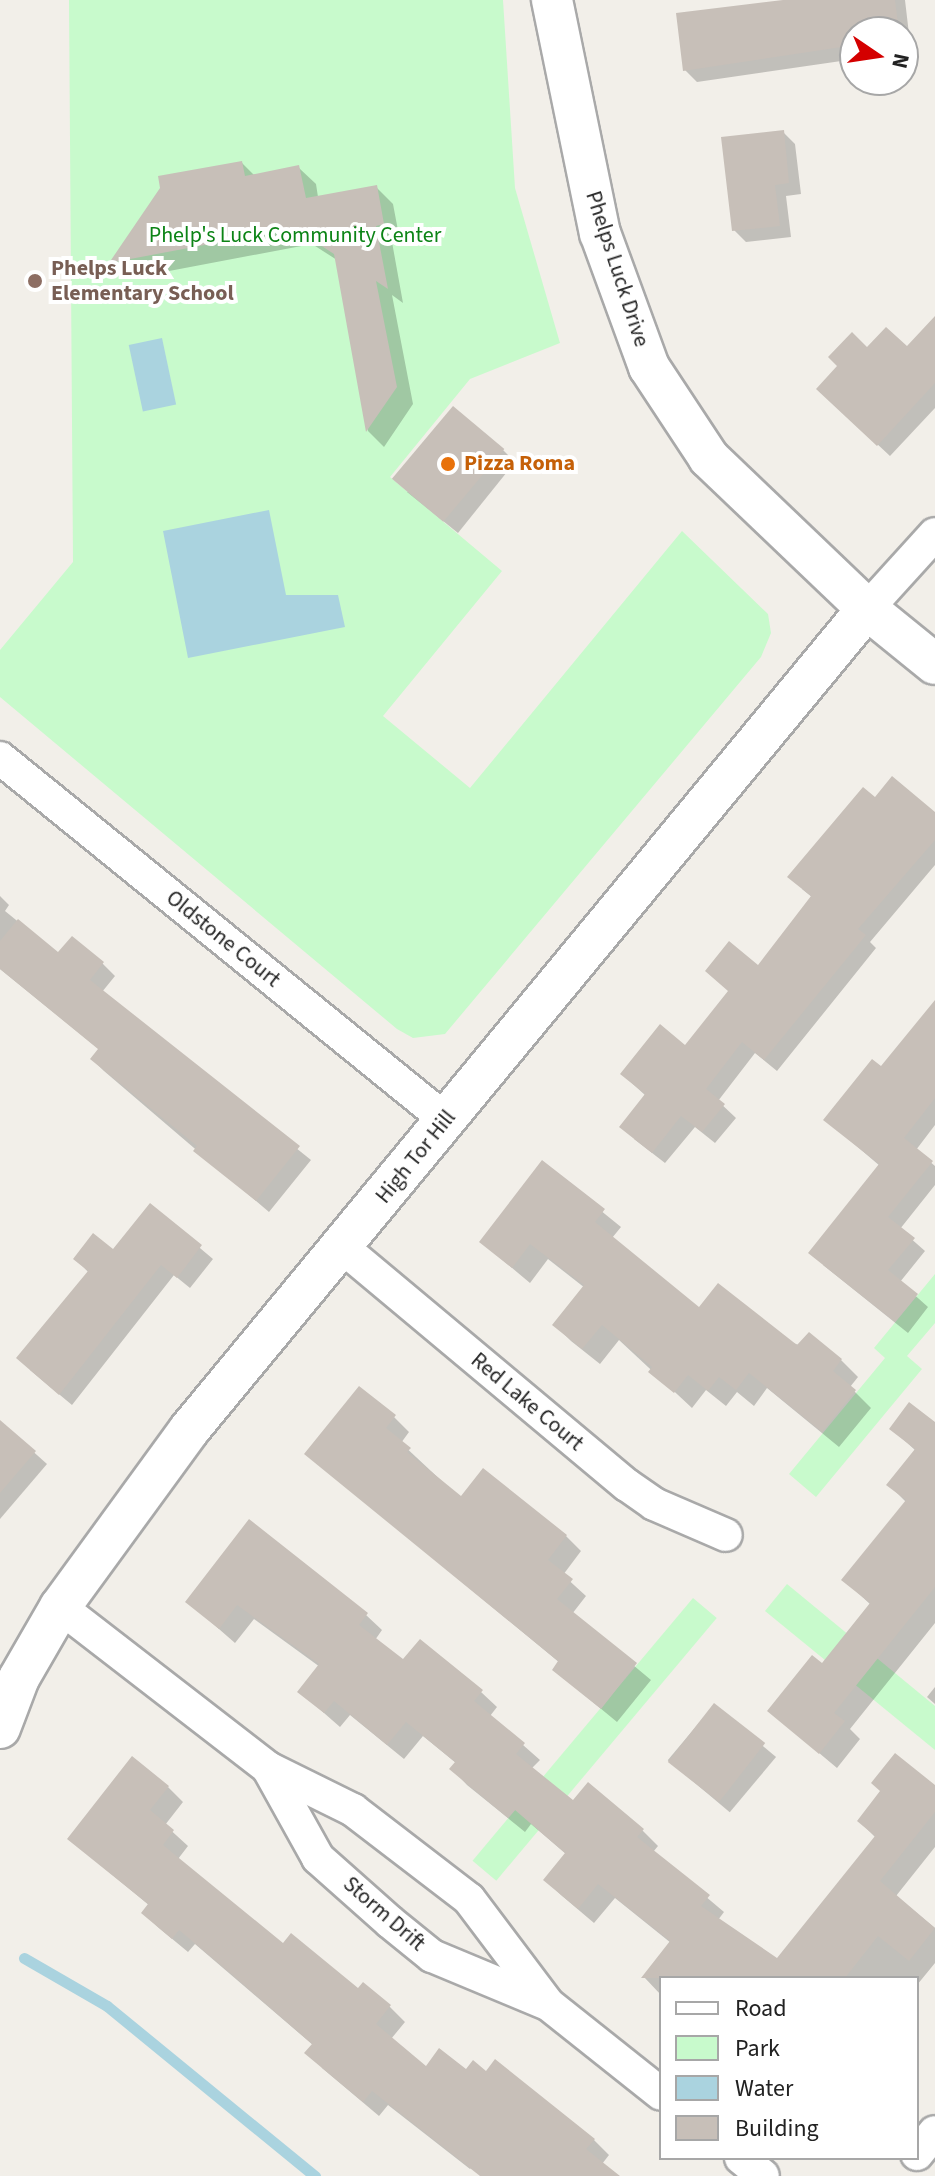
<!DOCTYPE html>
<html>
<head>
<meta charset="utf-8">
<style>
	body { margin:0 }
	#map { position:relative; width:935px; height:2176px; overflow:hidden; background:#f2efe9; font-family:"Source Sans 3",sans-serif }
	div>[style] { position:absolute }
	.park>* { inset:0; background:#c8facc; transform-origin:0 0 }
	.water>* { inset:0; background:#aad3df; transform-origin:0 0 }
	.shadow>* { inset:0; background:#0003; transform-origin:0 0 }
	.stream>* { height:11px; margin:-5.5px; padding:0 5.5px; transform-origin:5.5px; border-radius:5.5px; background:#aad3df }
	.building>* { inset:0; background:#c7bfb8; transform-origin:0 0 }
	.roads { filter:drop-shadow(2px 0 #a9a9a9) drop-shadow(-2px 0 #a9a9a9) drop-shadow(0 2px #a9a9a9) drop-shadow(0 -2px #a9a9a9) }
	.minor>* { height:32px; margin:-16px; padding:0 16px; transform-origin:16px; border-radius:16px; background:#fff }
	.tertiary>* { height:40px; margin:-20px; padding:0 20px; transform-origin:20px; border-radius:20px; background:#fff }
	.dots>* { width:22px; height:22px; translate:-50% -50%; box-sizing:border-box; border:4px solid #fff; border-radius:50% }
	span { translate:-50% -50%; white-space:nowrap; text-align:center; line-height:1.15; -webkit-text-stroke:8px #fff; paint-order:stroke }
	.park-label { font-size:22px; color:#0c8416 }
	.education-label { font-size:22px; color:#785e54; font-weight:700 }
	.left { translate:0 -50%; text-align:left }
	.street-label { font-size:22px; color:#222 }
	.food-label { font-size:22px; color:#c56008; font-weight:700 }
	.legend { position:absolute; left:659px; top:1976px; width:260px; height:184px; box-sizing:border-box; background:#fff; border:2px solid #a7a7a7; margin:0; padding:10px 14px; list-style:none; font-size:24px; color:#222 }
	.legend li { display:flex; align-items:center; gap:16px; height:40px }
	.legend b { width:40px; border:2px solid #a7a7a7 }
	.north { position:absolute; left:839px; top:16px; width:80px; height:80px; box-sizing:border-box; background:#fff; border:2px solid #a7a7a7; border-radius:50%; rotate:103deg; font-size:22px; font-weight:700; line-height:32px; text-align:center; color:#222 }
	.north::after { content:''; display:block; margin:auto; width:28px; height:36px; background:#d40000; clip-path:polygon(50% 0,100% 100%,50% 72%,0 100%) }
</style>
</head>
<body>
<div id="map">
	<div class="park">
		<div style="clip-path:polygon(69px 0,503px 0,515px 188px,560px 343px,470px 379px,390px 477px,502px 571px,383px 716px,470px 788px,682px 531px,768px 614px,771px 633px,761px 657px,445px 1034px,413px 1038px,397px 1029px,0 697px,0 650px,73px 562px)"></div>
		<div style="clip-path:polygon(935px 1274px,935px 1323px,907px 1356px,922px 1369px,816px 1497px,789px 1474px,885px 1358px,874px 1348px)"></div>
		<div style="clip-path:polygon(787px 1584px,935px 1706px,935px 1750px,765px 1611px)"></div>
		<div style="left:693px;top:1598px;width:31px;height:343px;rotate:40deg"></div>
	</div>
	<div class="water">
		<div style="left:162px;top:338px;width:68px;height:34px;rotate:78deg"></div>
		<div style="clip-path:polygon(269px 510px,286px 595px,338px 595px,345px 627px,188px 658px,163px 531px)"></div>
	</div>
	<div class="shadow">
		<div style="clip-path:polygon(799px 0,905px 0,911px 51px,903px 52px,903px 32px,855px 32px,855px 59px,697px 82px,685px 70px)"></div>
		<div style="clip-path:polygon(783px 132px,795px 144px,801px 194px,786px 196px,791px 237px,746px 242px,734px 230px)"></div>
		<div style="clip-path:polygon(242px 163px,255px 176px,299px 168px,316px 184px,318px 197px,376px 187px,393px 204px,400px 241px,392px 242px,403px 303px,392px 295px,413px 404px,384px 447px,368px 431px,337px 260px,312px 244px,127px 279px,111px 263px,162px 189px)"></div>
		<div style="clip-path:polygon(935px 318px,935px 408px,890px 456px,831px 401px,867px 350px,907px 349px)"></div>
		<div style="clip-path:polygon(503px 450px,515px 462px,458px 533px,407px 492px)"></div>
		<div style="clip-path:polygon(876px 800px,935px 815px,935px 865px,870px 942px,876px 948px,777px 1071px,755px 1053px,718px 1101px,736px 1118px,715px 1143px,695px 1127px,665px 1163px,634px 1139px,646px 1096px,622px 1074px,685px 1047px,759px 968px,813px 898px,802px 889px)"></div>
		<div style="clip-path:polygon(0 896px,9px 905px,5px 911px,59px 955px,72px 939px,103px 964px,115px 976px,102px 992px,311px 1160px,269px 1212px,104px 1071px,92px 1059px,100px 1050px,0 969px)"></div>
		<div style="clip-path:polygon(935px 1003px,935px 1125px,916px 1150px,935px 1166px,935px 1185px,900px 1229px,925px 1251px,900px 1282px,928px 1307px,908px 1333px,823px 1265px,880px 1166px,826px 1120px,881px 1068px)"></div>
		<div style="clip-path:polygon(542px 1163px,621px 1227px,612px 1238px,700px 1310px,841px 1360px,858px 1377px,850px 1387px,871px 1408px,839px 1447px,767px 1388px,754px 1406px,737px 1392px,726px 1406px,706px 1390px,692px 1408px,619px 1340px,600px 1364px,571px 1341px,555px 1325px,585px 1288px,548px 1259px,530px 1283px,481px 1242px)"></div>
		<div style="clip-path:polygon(150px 1206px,213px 1259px,190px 1288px,174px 1275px,72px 1405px,30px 1370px,89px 1273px,76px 1259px,114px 1252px)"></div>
		<div style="clip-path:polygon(394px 1417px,409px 1432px,401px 1443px,461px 1499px,566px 1536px,581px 1551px,563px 1575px,586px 1596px,572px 1614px,651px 1680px,617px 1722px,554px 1670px,560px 1663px,307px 1454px)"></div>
		<div style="clip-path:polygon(0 1422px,47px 1464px,0 1519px)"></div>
		<div style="clip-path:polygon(935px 1425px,935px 1623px,850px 1729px,860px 1739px,837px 1768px,769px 1711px,822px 1666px,871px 1605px,844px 1580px,906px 1502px,889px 1485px,916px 1451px,892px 1429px)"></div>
		<div style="clip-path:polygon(250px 1522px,366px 1615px,382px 1630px,375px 1640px,403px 1662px,481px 1692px,497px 1707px,490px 1716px,540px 1760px,531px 1769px,573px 1803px,642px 1830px,658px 1846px,653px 1852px,724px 1912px,718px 1920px,778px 1961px,876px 1838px,859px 1821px,935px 1788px,935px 1847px,896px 1896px,935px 1928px,935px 1963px,917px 1985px,917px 1978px,661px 1978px,661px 1995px,644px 1977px,671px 1943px,615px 1898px,594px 1923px,561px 1895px,546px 1880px,566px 1854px,531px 1824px,525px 1832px,467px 1785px,452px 1769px,456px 1763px,423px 1736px,404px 1759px,350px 1715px,340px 1727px,300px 1692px,320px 1667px,254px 1619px,235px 1643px,188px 1602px)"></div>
		<div style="clip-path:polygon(935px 1687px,935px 1704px,927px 1697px)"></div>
		<div style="left:714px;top:1705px;width:81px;height:72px;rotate:40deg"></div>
		<div style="clip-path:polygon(168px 1787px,183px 1802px,165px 1825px,188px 1846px,178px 1859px,284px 1945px,358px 1991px,363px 1985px,390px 2007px,405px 2022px,391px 2039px,426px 2069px,487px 2073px,496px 2062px,594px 2140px,609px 2155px,602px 2164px,617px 2176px,505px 2176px,480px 2156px,470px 2169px,388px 2105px,379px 2116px,322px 2068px,313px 2045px,195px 1944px,188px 1952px,159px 1928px,144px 1913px,150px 1906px,69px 1839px)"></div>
	</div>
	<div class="stream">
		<div style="left:24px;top:1958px;width:96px;rotate:30deg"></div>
		<div style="left:107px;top:2006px;width:269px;rotate:39.3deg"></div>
	</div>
	<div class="building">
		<div style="clip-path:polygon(783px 0,895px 0,899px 32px,855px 32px,855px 45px,683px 71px,676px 13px)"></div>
		<div style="clip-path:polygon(784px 130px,789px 183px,775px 185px,780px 226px,732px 231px,721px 137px)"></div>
		<div style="clip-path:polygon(242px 161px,245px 176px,299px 165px,306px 198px,377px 185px,384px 224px,376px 226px,388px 289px,376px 281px,397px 387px,366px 432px,334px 254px,294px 228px,109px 263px,160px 188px,158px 176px)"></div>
		<div style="clip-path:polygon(935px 316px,935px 383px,877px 446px,816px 389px,837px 366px,828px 357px,852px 332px,867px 347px,886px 327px,907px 346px)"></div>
		<div style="left:453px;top:406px;width:67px;height:95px;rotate:40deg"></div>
		<div style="clip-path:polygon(892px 776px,935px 812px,935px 840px,858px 929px,866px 935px,764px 1060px,742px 1042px,706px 1089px,725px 1104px,702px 1132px,681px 1116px,652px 1153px,619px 1127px,645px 1094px,620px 1074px,660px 1024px,685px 1045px,728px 991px,705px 971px,729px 941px,758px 965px,811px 896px,787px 877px,863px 787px,875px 797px)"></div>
		<div style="clip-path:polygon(18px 919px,58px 952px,72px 936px,104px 962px,90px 980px,300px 1146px,256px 1201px,193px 1151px,197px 1146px,90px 1059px,98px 1049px,0 969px,0 941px)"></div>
		<div style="clip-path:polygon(935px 1000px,935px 1098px,904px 1138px,933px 1161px,888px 1217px,915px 1238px,888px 1270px,918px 1294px,895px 1322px,808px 1253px,879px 1164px,823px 1120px,872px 1059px,881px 1066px)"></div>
		<div style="clip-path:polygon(542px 1160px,605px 1209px,595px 1222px,699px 1307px,718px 1283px,797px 1345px,809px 1332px,842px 1359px,833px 1371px,856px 1390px,822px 1432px,749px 1373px,736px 1390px,719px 1377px,708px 1391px,688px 1375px,674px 1393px,648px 1372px,652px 1367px,602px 1325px,582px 1349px,552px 1325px,584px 1285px,530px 1244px,512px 1268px,479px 1242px)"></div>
		<div style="clip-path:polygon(150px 1203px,202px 1245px,177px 1278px,161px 1265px,59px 1395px,16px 1358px,88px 1271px,73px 1259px,93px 1233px,113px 1249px)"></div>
		<div style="clip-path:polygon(359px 1386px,396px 1415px,386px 1428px,411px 1448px,407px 1452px,461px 1496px,483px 1468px,567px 1535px,548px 1560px,573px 1579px,557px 1599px,637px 1663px,601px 1709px,552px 1670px,558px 1661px,304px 1454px)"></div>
		<div style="clip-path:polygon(909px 1402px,935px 1422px,935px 1587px,834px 1713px,845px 1721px,819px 1754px,767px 1711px,812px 1655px,822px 1663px,870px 1603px,841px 1580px,906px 1500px,886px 1485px,915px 1449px,889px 1429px)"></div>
		<div style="clip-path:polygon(0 1420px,36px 1451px,0 1493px)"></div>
		<div style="clip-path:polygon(249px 1519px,368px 1613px,359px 1625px,403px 1659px,420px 1639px,483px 1690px,474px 1701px,525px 1743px,516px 1754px,573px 1800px,588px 1782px,644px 1829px,637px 1837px,710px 1895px,701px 1906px,777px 1958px,875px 1836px,857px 1821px,880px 1791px,871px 1783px,895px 1753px,935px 1785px,935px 1812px,880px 1881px,935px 1928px,909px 1961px,878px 1936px,845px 1978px,641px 1978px,670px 1941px,598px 1884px,578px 1909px,543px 1880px,565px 1853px,515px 1810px,508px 1818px,449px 1769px,455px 1762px,406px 1722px,387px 1745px,334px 1701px,324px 1713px,297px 1692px,319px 1664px,237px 1605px,219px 1629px,185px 1602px)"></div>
		<div style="left:714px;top:1703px;width:65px;height:75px;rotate:38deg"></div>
		<div style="clip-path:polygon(132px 1756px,169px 1786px,150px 1810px,174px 1830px,163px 1845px,283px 1943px,291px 1933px,358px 1988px,363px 1982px,391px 2005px,376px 2024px,426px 2066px,439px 2048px,466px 2069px,473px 2060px,486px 2071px,495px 2059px,595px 2139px,586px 2149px,620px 2176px,480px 2176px,372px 2091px,363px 2102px,304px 2053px,312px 2044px,230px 1973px,179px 1930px,172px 1939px,141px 1913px,148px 1904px,67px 1839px)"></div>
	</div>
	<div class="roads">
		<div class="minor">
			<div style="left:867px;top:609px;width:101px;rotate:-47.8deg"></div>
			<div style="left:0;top:758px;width:574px;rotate:39.06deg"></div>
			<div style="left:342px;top:1247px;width:371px;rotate:39.9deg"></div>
			<div style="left:627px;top:1485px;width:33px;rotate:35deg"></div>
			<div style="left:654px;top:1504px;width:78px;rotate:23.3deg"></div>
			<div style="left:60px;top:1607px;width:263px;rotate:37.7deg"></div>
			<div style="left:268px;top:1768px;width:95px;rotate:26.3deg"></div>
			<div style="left:353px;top:1810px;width:146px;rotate:37.5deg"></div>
			<div style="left:469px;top:1899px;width:131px;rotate:53deg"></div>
			<div style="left:548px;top:2004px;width:144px;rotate:38.5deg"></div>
			<div style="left:268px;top:1768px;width:103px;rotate:60.9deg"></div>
			<div style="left:318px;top:1858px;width:96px;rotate:41.6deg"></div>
			<div style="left:390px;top:1922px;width:54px;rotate:39deg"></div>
			<div style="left:432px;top:1956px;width:122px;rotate:22.6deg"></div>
			<div style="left:917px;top:2154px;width:28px;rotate:-51deg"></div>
			<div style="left:741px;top:2158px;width:28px;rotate:39deg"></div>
		</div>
		<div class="tertiary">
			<div style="left:552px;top:0;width:238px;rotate:78.4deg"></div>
			<div style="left:600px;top:233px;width:143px;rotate:69.9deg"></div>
			<div style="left:649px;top:367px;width:109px;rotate:56.6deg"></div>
			<div style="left:709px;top:458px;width:219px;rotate:43.7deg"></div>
			<div style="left:867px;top:609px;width:87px;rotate:39deg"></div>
			<div style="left:0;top:1728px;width:53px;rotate:-69.2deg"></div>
			<div style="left:19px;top:1678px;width:82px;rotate:-60deg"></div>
			<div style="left:60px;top:1607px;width:219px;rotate:-53.9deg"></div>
			<div style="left:189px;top:1430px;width:1065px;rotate:-50.45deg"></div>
		</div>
	</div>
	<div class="dots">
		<div style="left:35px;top:281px;background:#8d6e63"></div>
		<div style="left:448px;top:464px;background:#e8710a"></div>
	</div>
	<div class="park-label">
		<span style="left:295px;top:236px">Phelp's Luck Community Center</span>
	</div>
	<div class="education-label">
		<span class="left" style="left:51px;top:281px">Phelps Luck<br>Elementary School</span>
	</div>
	<div class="street-label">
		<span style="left:617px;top:269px;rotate:72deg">Phelps Luck Drive</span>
		<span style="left:223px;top:939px;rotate:39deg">Oldstone Court</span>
		<span style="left:416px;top:1157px;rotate:-51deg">High Tor Hill</span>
		<span style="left:527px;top:1402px;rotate:40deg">Red Lake Court</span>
		<span style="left:384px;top:1914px;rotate:41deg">Storm Drift</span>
	</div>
	<div class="food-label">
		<span class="left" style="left:464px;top:464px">Pizza Roma</span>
	</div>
	<ul class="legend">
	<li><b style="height:10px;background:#fff"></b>Road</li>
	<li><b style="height:22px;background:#c8facc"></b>Park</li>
	<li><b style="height:22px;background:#aad3df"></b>Water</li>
	<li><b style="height:22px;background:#c7bfb8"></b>Building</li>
	</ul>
	<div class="north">N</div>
</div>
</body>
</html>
